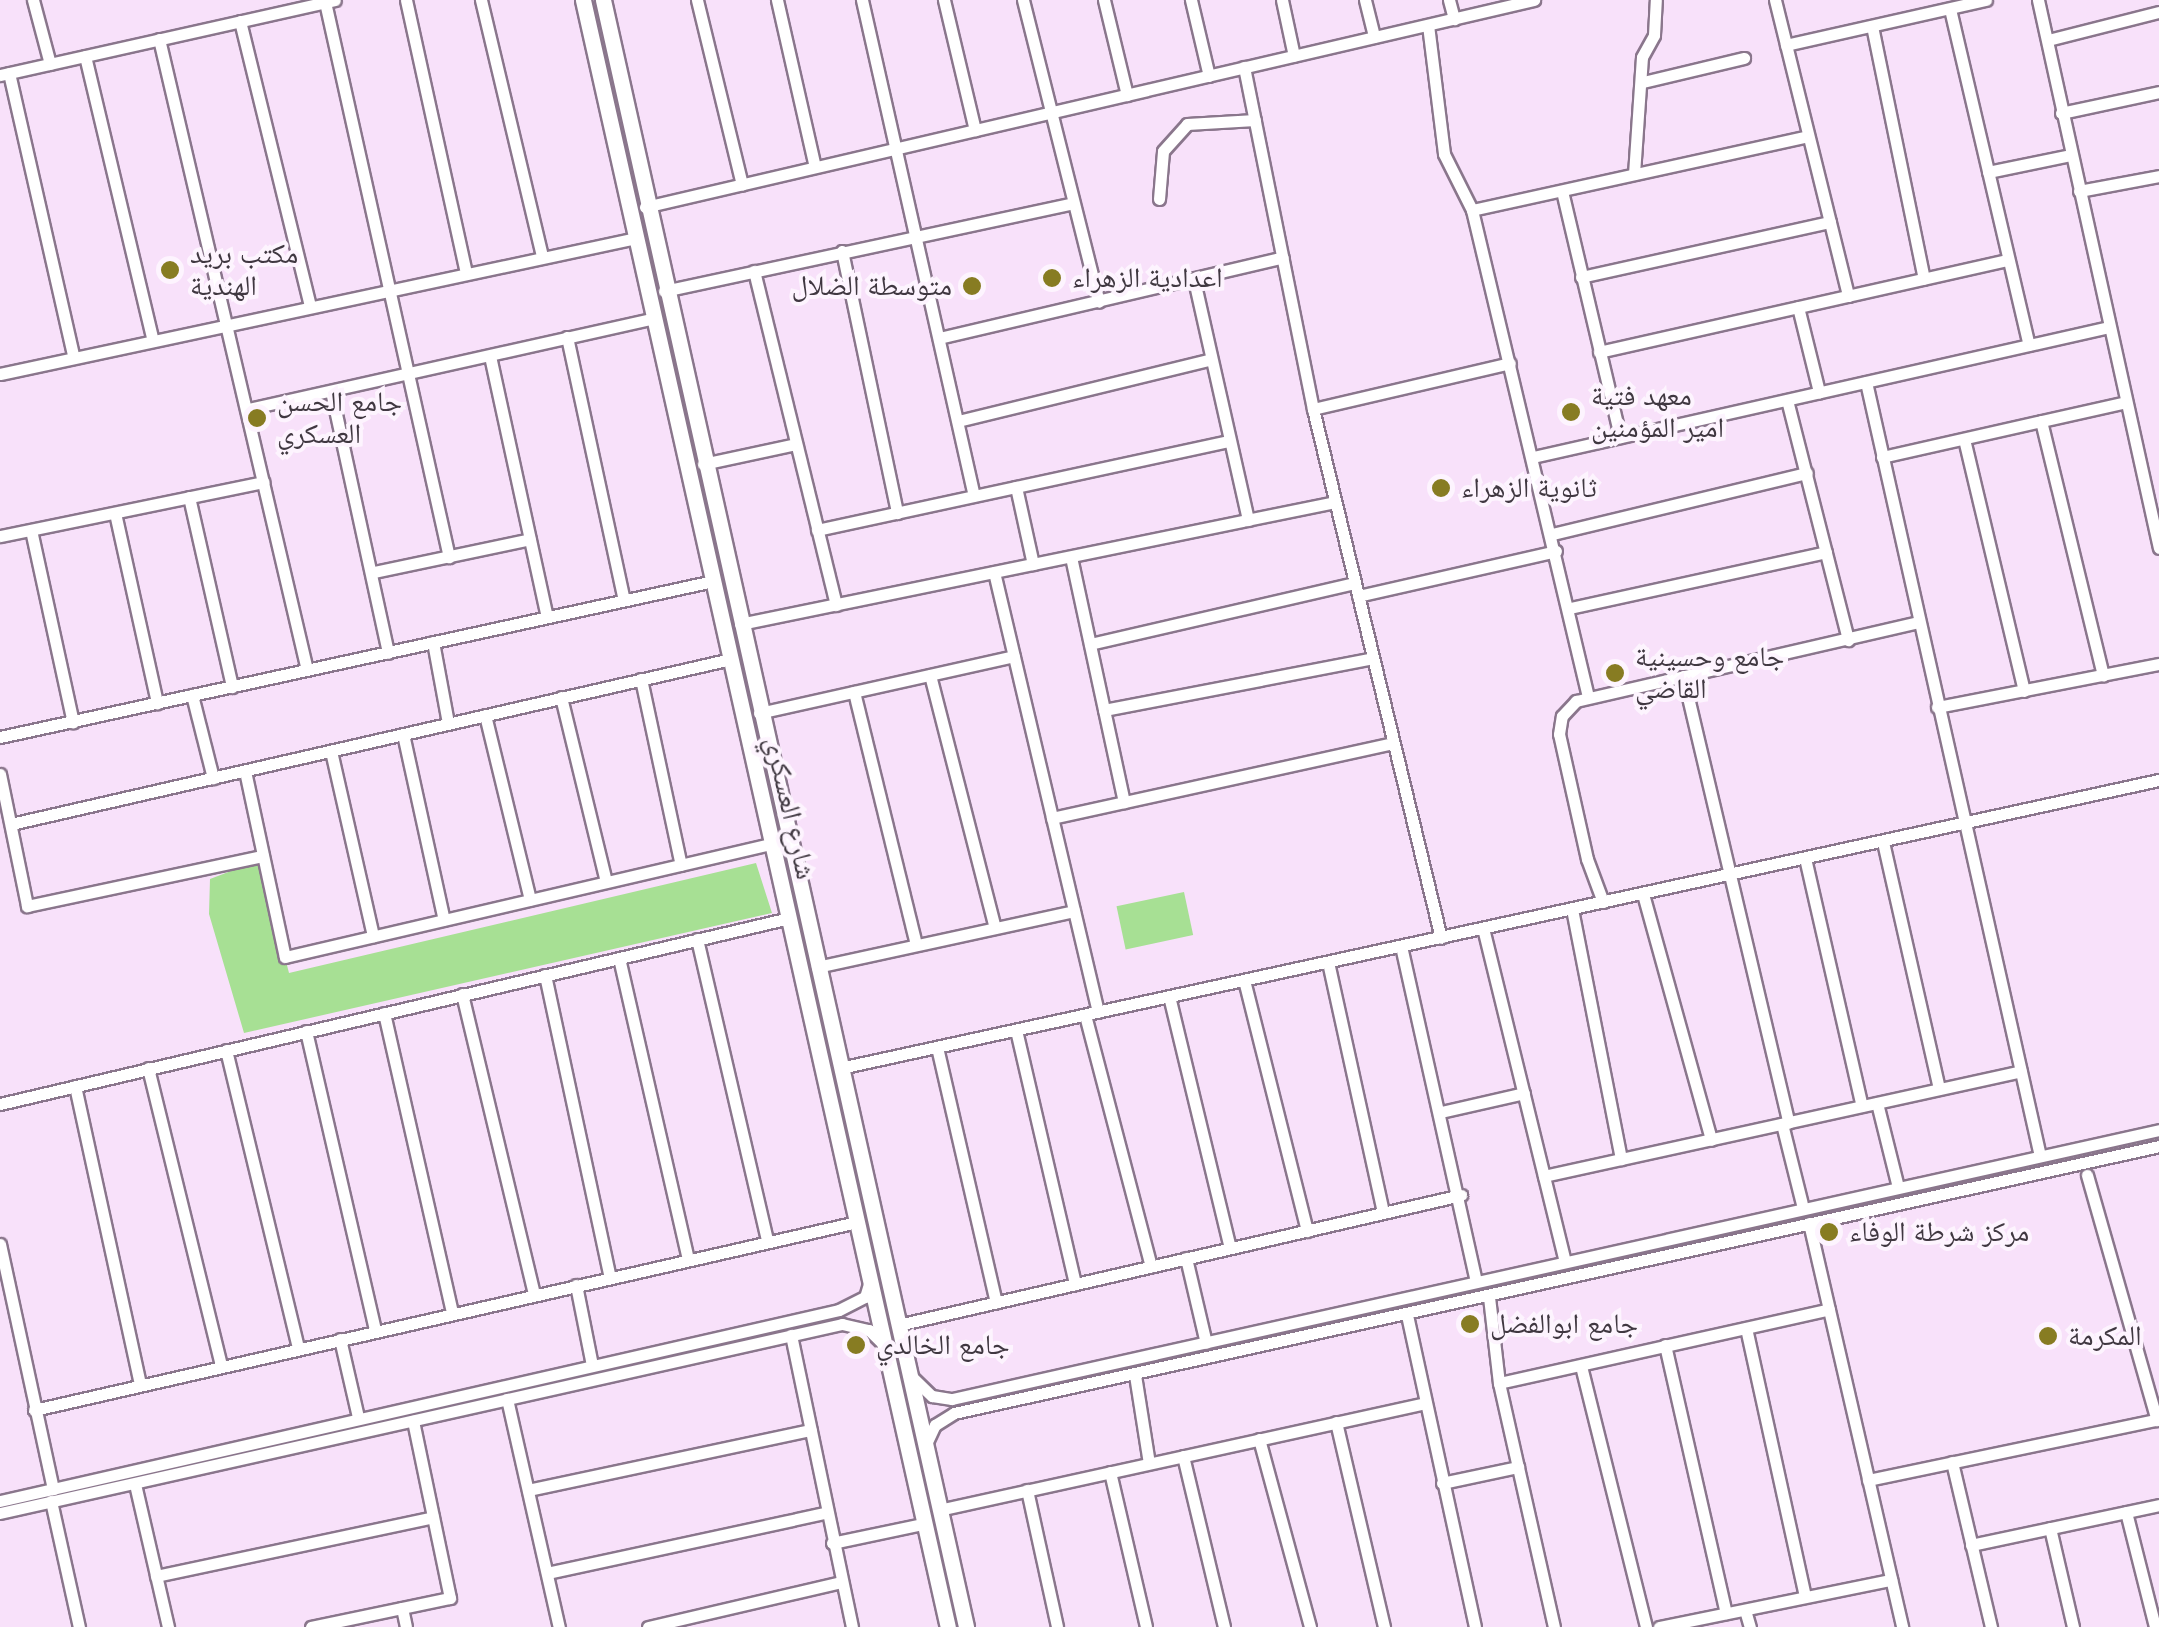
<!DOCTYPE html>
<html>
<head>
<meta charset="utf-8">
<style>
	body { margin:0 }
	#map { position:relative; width:2159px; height:1627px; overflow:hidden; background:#f8e1fa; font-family:Helvetica,"Noto Naskh Arabic",sans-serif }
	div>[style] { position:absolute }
	.green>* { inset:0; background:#a7e094; transform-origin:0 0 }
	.roads { filter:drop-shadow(2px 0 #8a768c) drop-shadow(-2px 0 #8a768c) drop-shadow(0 2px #8a768c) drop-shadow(0 -2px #8a768c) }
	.minor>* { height:11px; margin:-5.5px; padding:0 5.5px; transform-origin:5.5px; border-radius:5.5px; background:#fff }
	.major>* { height:15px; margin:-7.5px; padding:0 7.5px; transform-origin:7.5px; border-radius:7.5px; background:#fff }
	.dots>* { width:28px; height:28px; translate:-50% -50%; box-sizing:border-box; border:5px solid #fdf4fe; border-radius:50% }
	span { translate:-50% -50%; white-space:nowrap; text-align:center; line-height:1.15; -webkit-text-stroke:8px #fdf4fe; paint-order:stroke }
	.poi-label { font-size:28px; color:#403841 }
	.left { translate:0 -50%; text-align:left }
	.right { translate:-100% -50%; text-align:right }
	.street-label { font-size:28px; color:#403841 }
</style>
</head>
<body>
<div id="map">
	<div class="green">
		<div style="clip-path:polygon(260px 860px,289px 973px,756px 863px,772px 913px,244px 1033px,209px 914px,210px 879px)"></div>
		<div style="left:1184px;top:892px;width:44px;height:69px;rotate:78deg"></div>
	</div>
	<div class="roads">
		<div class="minor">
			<div style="left:33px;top:0;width:66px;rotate:75.1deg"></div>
			<div style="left:406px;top:0;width:280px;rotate:77.6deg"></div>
			<div style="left:481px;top:0;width:264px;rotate:76.6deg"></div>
			<div style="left:697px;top:0;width:190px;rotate:76.3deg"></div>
			<div style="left:777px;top:0;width:171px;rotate:77.2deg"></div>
			<div style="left:862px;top:0;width:508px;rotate:77.28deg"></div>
			<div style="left:944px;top:0;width:134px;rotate:76.6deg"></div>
			<div style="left:1023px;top:0;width:311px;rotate:75.9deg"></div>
			<div style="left:1104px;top:0;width:98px;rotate:76.4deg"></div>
			<div style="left:1191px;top:0;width:78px;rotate:76.7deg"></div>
			<div style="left:1282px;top:0;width:57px;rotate:77.9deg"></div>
			<div style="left:1365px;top:0;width:38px;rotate:76deg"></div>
			<div style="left:1449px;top:0;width:20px;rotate:75deg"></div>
			<div style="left:1775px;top:0;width:305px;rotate:76.1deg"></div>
			<div style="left:2038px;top:0;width:561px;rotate:77.55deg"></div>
			<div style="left:325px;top:2px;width:569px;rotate:77.41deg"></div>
			<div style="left:1950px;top:9px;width:345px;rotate:76.8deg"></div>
			<div style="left:240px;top:21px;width:294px;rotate:76.2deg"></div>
			<div style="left:1428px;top:25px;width:130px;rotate:82.9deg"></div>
			<div style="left:1444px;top:154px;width:63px;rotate:63.4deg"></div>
			<div style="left:1472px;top:210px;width:500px;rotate:76.6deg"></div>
			<div style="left:1872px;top:26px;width:258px;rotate:78.4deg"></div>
			<div style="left:159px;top:39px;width:648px;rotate:76.8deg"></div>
			<div style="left:2048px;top:40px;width:114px;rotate:-14.2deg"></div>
			<div style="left:1786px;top:45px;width:205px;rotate:-12.7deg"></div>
			<div style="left:85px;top:56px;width:293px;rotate:76.6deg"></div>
			<div style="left:1244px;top:67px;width:349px;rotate:78.6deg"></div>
			<div style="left:1313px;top:409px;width:544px;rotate:76.4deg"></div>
			<div style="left:9px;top:73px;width:292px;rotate:77.2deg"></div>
			<div style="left:0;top:75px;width:343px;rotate:-12.6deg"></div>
			<div style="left:1643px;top:82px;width:104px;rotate:-13.4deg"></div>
			<div style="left:2061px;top:113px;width:100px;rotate:-12.1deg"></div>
			<div style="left:1988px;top:172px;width:85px;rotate:-11.6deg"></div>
			<div style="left:1634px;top:174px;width:117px;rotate:-86.1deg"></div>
			<div style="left:1642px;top:57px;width:25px;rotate:-61deg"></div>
			<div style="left:1654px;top:35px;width:35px;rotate:-87deg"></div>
			<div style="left:1562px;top:191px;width:253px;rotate:76.7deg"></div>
			<div style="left:2079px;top:191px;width:81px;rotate:-10.6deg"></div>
			<div style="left:1159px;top:199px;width:48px;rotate:-85.2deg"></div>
			<div style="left:1163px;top:151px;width:36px;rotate:-48deg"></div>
			<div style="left:1187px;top:124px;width:68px;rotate:-3.4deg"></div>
			<div style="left:645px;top:207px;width:913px;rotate:-13.11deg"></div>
			<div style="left:1472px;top:210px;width:344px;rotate:-12.4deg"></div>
			<div style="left:842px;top:251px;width:268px;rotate:78.1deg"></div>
			<div style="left:754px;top:271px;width:344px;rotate:76.2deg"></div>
			<div style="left:1581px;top:277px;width:255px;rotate:-12.5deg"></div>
			<div style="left:1194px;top:280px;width:246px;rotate:77.3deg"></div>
			<div style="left:664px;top:291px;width:418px;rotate:-12.1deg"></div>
			<div style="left:1798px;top:307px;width:88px;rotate:76.1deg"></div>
			<div style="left:567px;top:337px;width:269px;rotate:77.8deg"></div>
			<div style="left:939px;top:338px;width:353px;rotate:-13.2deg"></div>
			<div style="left:1599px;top:352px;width:419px;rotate:-12.7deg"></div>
			<div style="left:490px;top:356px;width:267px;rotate:77.7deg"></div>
			<div style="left:0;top:374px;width:650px;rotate:-12.07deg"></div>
			<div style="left:1866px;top:382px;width:793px;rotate:77.33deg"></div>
			<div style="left:331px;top:391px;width:268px;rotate:77.7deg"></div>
			<div style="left:1787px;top:400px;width:248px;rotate:75.7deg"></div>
			<div style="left:248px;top:409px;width:416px;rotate:-12.6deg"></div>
			<div style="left:1313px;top:409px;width:202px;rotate:-13.1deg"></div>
			<div style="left:958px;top:421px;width:258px;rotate:-13.7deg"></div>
			<div style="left:2041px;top:421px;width:262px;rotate:76.3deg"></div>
			<div style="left:1964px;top:439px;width:259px;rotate:76.6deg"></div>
			<div style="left:1533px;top:457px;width:590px;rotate:-12.72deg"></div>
			<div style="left:1882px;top:457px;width:250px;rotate:-12.7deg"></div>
			<div style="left:703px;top:464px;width:95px;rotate:-12.1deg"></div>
			<div style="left:1016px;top:487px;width:79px;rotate:77.6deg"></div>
			<div style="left:189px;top:497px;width:195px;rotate:77.2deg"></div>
			<div style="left:115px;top:513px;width:195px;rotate:77.5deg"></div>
			<div style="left:31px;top:530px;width:197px;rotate:77.7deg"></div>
			<div style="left:817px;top:530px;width:422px;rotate:-12.2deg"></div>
			<div style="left:1552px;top:534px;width:262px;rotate:-13.5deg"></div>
			<div style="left:0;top:536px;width:269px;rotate:-11.6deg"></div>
			<div style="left:1071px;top:557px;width:251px;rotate:77.8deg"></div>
			<div style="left:374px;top:572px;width:159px;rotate:-11.9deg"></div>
			<div style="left:994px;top:572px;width:452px;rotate:76.7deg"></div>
			<div style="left:1358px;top:596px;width:203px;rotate:-12.8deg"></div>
			<div style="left:1570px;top:608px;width:262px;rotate:-12.3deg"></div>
			<div style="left:740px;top:624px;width:607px;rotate:-11.59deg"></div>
			<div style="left:433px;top:642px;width:82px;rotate:79.5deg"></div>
			<div style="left:1090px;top:644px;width:272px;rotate:-13deg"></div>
			<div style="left:930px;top:675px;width:261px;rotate:75.6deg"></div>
			<div style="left:1683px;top:676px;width:459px;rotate:76.7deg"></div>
			<div style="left:641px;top:679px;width:190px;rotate:77.9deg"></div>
			<div style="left:854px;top:692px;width:260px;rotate:76.2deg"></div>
			<div style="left:192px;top:695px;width:86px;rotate:75.8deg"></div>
			<div style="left:561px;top:697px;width:190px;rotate:76.3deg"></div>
			<div style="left:1937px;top:707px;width:226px;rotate:-11deg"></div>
			<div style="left:1104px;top:710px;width:274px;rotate:-10.9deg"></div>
			<div style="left:759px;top:713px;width:261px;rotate:-12.6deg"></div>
			<div style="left:485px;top:715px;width:190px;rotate:76.3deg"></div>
			<div style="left:403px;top:734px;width:190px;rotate:77.6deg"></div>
			<div style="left:0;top:737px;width:730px;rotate:-12.34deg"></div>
			<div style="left:331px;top:751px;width:190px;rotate:77.2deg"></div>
			<div style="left:245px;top:771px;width:190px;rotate:77.9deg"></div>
			<div style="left:285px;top:957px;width:500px;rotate:-13.1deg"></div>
			<div style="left:0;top:774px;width:135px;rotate:78.4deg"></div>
			<div style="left:27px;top:906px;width:241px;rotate:-12deg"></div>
			<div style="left:1052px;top:818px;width:349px;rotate:-12.4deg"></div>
			<div style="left:11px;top:824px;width:739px;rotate:-12.91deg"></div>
			<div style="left:1883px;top:842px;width:253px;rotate:77.2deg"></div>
			<div style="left:1805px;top:858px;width:254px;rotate:77.1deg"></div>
			<div style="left:1643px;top:894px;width:255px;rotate:74.5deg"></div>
			<div style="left:1603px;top:902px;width:46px;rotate:-110.4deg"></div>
			<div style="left:1587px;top:859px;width:128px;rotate:-102.6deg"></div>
			<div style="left:1559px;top:734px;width:18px;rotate:-81deg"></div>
			<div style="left:1562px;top:716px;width:21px;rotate:-47deg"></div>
			<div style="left:1576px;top:701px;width:351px;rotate:-13deg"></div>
			<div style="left:1572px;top:909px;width:255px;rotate:78.9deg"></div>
			<div style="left:1483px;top:928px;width:344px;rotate:76.2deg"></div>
			<div style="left:697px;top:939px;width:310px;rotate:76.9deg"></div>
			<div style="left:1401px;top:946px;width:344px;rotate:77.4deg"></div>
			<div style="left:619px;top:958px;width:309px;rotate:77.1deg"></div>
			<div style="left:1328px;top:962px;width:257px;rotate:77.6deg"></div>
			<div style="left:817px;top:967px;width:263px;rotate:-12.3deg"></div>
			<div style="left:545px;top:975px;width:309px;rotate:77.9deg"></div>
			<div style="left:1244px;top:980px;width:259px;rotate:75.9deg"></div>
			<div style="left:462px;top:994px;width:309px;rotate:76.5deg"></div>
			<div style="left:1169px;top:996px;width:259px;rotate:76.4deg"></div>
			<div style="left:384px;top:1013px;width:308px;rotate:77.2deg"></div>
			<div style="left:1085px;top:1015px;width:260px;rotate:75.3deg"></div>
			<div style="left:1016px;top:1030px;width:261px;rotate:76.9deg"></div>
			<div style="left:306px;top:1031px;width:308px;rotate:77deg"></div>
			<div style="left:937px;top:1047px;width:262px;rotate:77deg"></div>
			<div style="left:226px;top:1050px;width:307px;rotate:76.4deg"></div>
			<div style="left:148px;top:1068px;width:307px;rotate:76.2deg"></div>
			<div style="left:840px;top:1068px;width:1350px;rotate:-12.32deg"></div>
			<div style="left:75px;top:1086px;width:306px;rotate:77.7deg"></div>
			<div style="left:1877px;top:1103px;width:87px;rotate:76deg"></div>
			<div style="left:0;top:1104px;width:811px;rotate:-13.26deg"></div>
			<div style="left:1441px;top:1112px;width:85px;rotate:-12.9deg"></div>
			<div style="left:1782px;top:1124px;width:87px;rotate:76deg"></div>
			<div style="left:2087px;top:1175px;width:255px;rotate:74.1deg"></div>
			<div style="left:1544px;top:1176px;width:488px;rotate:-12.4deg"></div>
			<div style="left:1809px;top:1223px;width:415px;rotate:77deg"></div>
			<div style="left:0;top:1244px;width:251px;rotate:77.8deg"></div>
			<div style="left:1186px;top:1258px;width:87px;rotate:76.8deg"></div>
			<div style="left:576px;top:1285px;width:82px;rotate:78.7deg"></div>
			<div style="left:1489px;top:1297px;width:87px;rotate:83.4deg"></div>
			<div style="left:1499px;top:1383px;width:250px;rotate:77.3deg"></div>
			<div style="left:1407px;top:1315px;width:319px;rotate:77.7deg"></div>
			<div style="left:898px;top:1325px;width:578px;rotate:-13deg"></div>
			<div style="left:1746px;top:1328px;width:275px;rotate:77.6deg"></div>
			<div style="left:791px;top:1335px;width:298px;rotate:78.2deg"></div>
			<div style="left:340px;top:1339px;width:80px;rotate:77deg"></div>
			<div style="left:1665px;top:1345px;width:275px;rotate:77.2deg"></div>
			<div style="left:1581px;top:1366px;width:269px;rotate:76deg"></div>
			<div style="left:1135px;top:1375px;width:89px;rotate:81deg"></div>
			<div style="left:911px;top:1376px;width:29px;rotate:44deg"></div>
			<div style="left:932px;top:1396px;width:20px;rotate:9deg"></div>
			<div style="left:952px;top:1399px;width:1237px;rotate:-12.56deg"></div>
			<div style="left:1499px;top:1383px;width:338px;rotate:-12.6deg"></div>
			<div style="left:507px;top:1399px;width:234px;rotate:77.2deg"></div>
			<div style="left:34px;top:1410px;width:844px;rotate:-12.87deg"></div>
			<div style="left:1336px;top:1422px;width:211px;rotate:76.8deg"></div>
			<div style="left:1259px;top:1439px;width:195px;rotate:74.8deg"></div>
			<div style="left:926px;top:1444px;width:21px;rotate:-65deg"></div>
			<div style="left:935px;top:1425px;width:22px;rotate:-32deg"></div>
			<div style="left:954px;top:1413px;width:1234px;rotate:-12.49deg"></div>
			<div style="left:1183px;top:1456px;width:176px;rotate:76.5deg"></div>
			<div style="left:1952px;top:1462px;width:170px;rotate:76.7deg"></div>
			<div style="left:1110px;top:1472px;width:159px;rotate:76.9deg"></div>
			<div style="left:1868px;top:1480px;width:297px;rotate:-11.8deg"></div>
			<div style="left:1442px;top:1483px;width:78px;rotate:-11.9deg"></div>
			<div style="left:135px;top:1484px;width:147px;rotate:77deg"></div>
			<div style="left:528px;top:1490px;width:289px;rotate:-12deg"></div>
			<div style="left:1027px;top:1490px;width:140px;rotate:77.6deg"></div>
			<div style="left:0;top:1501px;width:860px;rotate:-12.82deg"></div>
			<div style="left:839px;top:1310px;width:29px;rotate:-27deg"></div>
			<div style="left:865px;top:1297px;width:14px;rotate:-73deg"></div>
			<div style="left:51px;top:1501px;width:129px;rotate:77.5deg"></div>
			<div style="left:939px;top:1510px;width:498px;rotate:-12.4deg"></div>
			<div style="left:2126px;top:1512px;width:119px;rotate:75.8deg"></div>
			<div style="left:0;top:1513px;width:863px;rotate:-12.65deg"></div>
			<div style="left:842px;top:1324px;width:28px;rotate:13deg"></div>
			<div style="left:869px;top:1330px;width:20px;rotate:45deg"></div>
			<div style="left:2050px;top:1528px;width:102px;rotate:76.9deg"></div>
			<div style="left:832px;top:1543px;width:93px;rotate:-11.8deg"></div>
			<div style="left:1971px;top:1545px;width:192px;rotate:-12deg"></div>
			<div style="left:547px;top:1573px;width:284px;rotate:-12.2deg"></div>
			<div style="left:156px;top:1576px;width:283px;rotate:-12deg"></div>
			<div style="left:402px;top:1608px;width:19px;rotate:78deg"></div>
			<div style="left:1745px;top:1610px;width:18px;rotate:74deg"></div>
			<div style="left:311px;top:1627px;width:142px;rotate:-11.8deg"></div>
			<div style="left:450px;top:1598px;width:181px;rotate:-101.8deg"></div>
			<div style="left:648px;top:1627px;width:199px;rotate:-13.1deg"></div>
			<div style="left:1659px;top:1627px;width:237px;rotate:-11.5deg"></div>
		</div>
		<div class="major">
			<div style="left:583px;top:0;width:1667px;rotate:77.36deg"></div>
			<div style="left:603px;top:0;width:1667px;rotate:77.42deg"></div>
		</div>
	</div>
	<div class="dots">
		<div style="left:170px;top:270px;background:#877c22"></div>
		<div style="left:1052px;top:278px;background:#877c22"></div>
		<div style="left:972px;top:286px;background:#877c22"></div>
		<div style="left:1571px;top:412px;background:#877c22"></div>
		<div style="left:257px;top:418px;background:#877c22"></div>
		<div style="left:1441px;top:488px;background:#877c22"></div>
		<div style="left:1615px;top:673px;background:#877c22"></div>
		<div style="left:1829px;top:1232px;background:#877c22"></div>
		<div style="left:1470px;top:1324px;background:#877c22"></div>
		<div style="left:2048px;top:1336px;background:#877c22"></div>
		<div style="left:856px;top:1345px;background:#877c22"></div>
	</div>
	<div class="poi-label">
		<span class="left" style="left:190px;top:270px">مكتب بريد<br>الهندية</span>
		<span class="left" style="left:1072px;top:278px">اعدادية الزهراء</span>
		<span class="right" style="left:952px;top:286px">متوسطة الضلال</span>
		<span class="left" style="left:1591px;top:412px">معهد فتية<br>امير المؤمنين</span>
		<span class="left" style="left:277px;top:418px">جامع الحسن<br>العسكري</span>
		<span class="left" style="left:1461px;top:488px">ثانوية الزهراء</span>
		<span class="left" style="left:1635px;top:673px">جامع وحسينية<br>القاضي</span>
		<span class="left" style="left:1849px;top:1232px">مركز شرطة الوفاء</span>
		<span class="left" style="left:1490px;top:1324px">جامع ابوالفضل</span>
		<span class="left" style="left:2068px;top:1336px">المكرمة</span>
		<span class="left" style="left:876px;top:1345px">جامع الخالدي</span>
	</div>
	<div class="street-label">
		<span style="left:790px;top:808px;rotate:77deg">شارع العسكري</span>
	</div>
</div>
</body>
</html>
